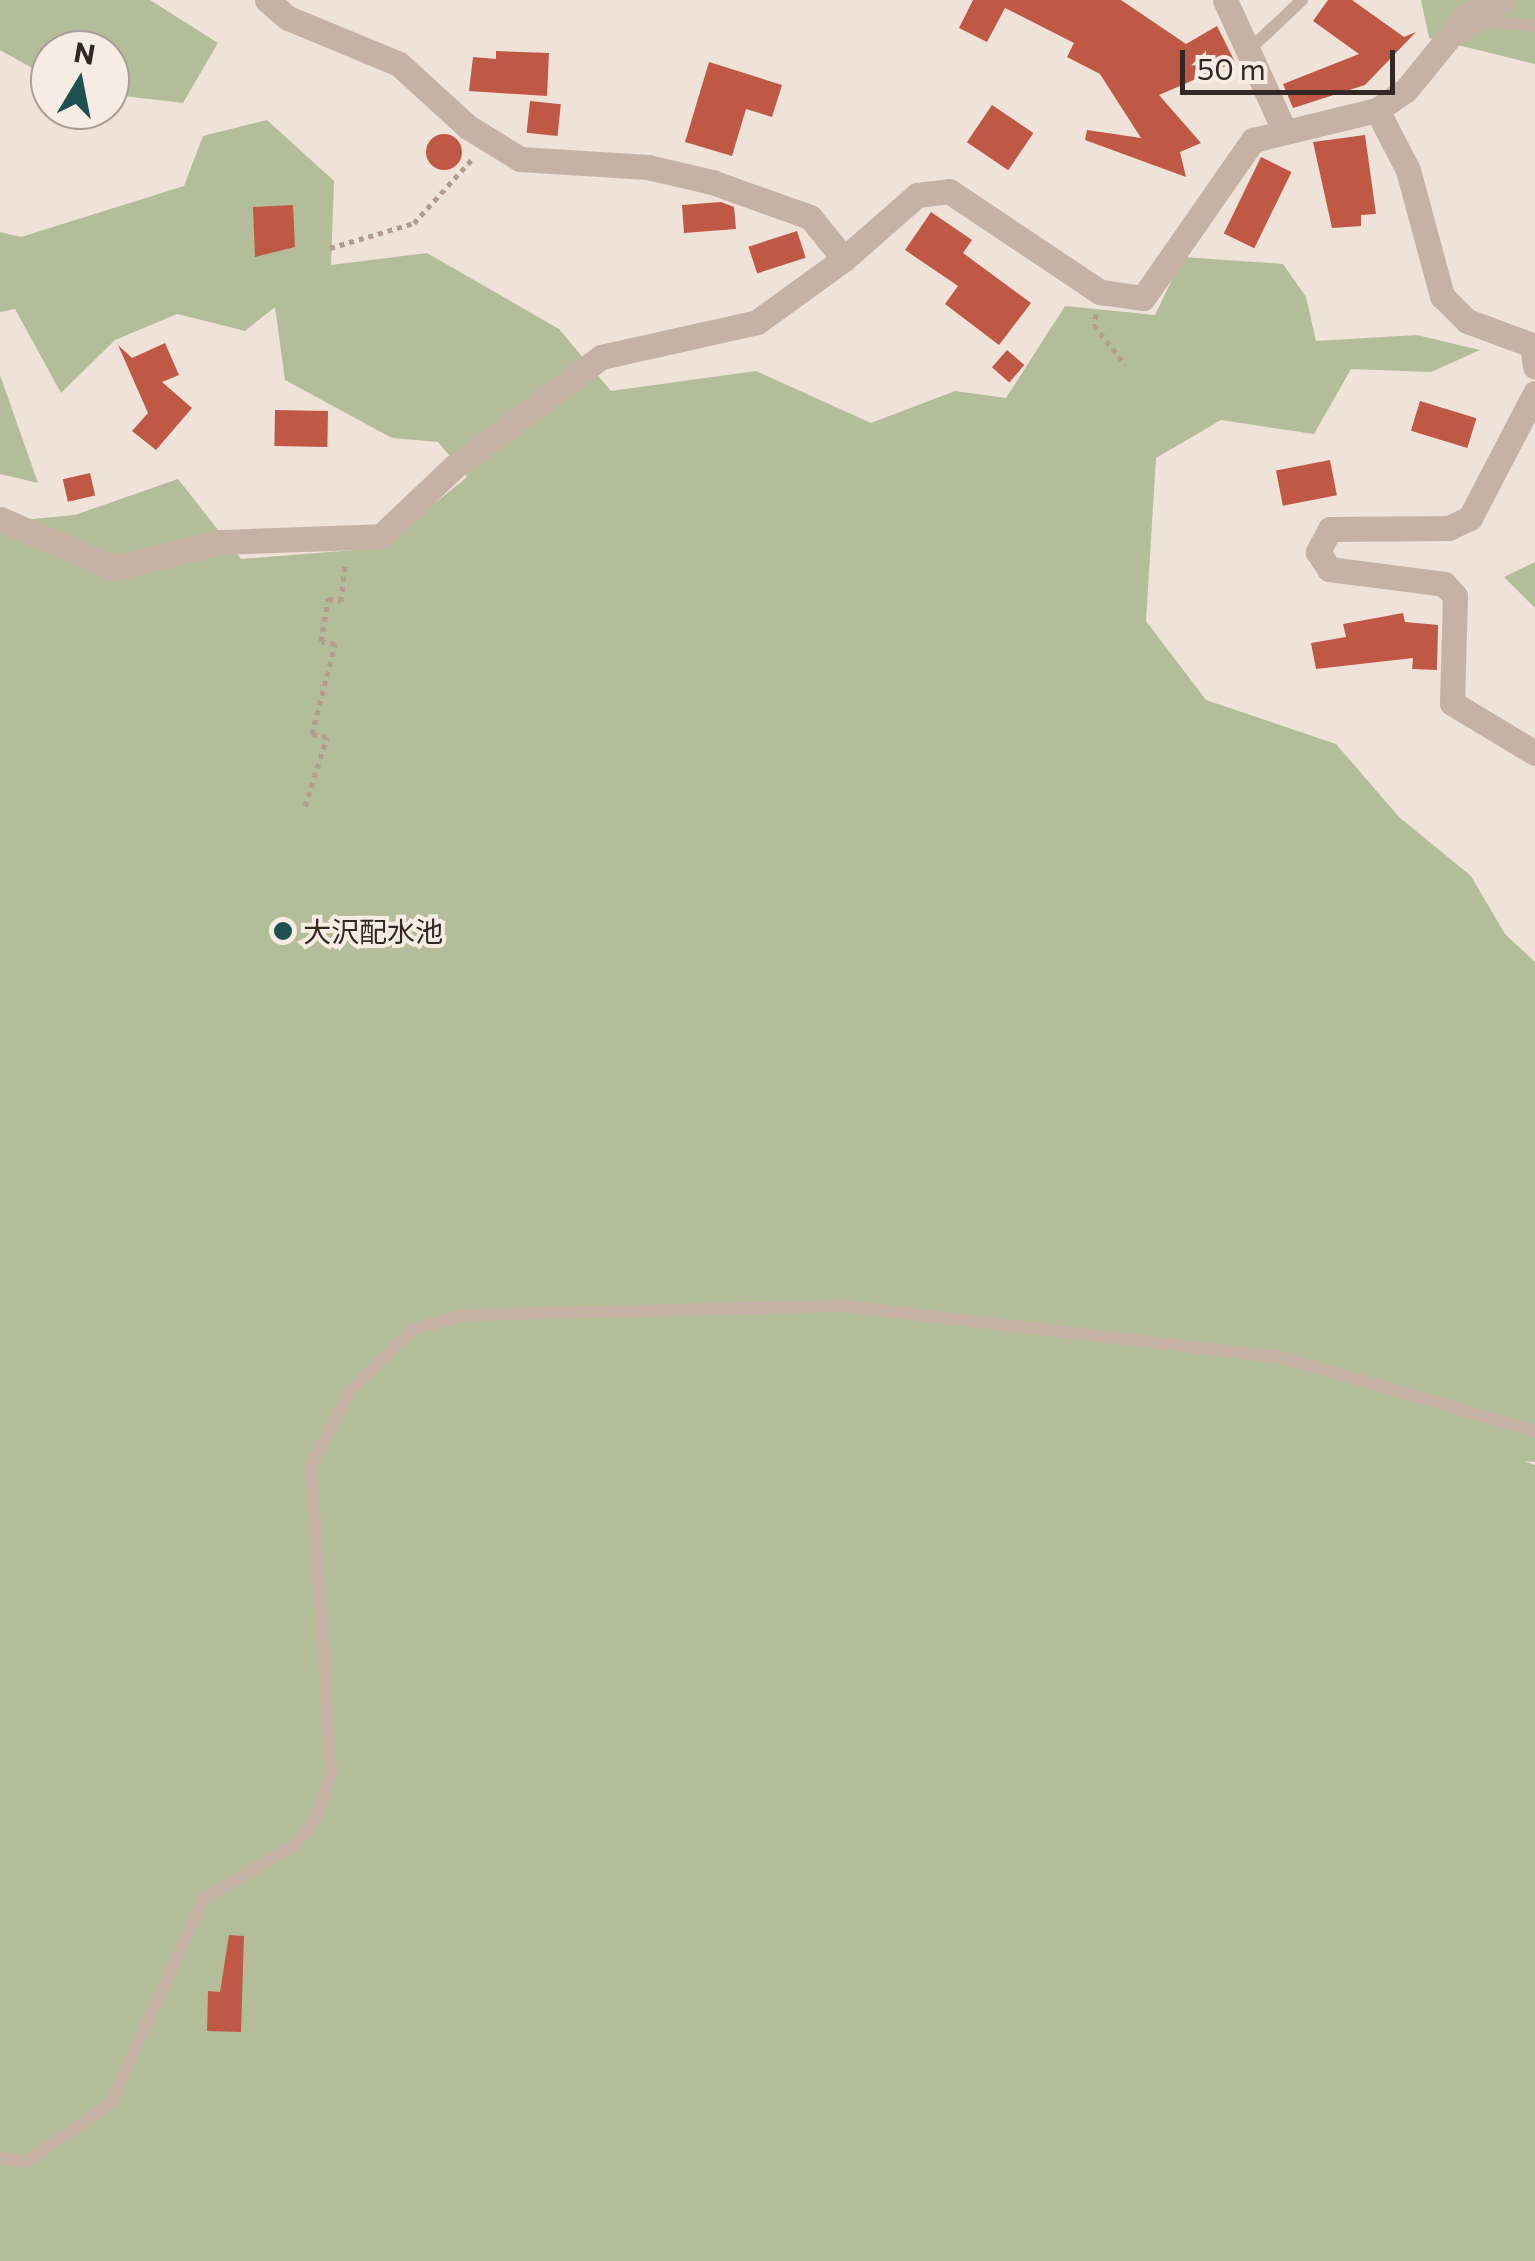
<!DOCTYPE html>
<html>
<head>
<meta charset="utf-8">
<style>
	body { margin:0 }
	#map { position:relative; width:1535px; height:2261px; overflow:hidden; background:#efe2d8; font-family:Commissioner,"Noto Sans JP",sans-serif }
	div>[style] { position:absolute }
	.green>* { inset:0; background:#b4bd99 }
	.building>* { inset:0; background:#bf5946; transform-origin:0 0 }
	.round { border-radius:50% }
	.path>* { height:5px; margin-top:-2.5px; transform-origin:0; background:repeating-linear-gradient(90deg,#b29b8f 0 5px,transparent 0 10px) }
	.lane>* { height:12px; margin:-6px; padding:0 6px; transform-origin:6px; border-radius:6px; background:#c6b1a5 }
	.street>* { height:25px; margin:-12.5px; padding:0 12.5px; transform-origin:12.5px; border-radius:12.5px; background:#c6b1a5 }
	.dots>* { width:28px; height:28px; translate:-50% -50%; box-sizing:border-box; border:5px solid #f7ece3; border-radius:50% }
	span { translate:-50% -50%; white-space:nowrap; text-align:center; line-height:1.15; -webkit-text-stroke:8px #f7ece3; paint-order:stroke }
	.poi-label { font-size:28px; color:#322826 }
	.left { translate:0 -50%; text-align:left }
	.north { position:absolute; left:30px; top:30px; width:100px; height:100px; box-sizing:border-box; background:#f7ece3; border:2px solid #a89e97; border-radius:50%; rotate:10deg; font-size:28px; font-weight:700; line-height:40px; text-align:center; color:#322826 }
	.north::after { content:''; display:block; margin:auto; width:35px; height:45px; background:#1e5150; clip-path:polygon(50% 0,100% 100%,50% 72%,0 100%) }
	.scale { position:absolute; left:1180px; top:50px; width:215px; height:45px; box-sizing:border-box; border:5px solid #322826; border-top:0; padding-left:12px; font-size:30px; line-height:35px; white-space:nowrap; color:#322826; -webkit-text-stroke:8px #f7ece3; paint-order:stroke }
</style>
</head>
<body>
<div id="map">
	<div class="green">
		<div style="clip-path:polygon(0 0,150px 0,218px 43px,183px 103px,115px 95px,110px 50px,50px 50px,50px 78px,0 50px)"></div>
		<div style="clip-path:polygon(1421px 0,1535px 0,1535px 64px,1429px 38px)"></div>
		<div style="clip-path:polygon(267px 120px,334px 181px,331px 265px,427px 253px,559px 329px,611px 391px,756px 371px,871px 423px,955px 391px,1006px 398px,1065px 306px,1155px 315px,1183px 257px,1283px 264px,1306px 297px,1316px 341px,1417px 335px,1480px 350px,1431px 372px,1351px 369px,1314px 434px,1221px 420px,1156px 458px,1146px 621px,1206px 700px,1336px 744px,1399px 817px,1471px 876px,1505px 934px,1535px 962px,1535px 1462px,1525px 1461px,1535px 1465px,1535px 2261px,0 2261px,0 522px,75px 515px,178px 479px,241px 559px,380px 548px,467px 477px,438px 442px,392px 438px,285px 380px,275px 307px,245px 331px,177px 314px,115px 340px,61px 393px,15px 309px,0 312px,0 232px,21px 237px,184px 186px,203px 136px)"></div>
		<div style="clip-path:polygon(0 375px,38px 483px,0 474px)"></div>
		<div style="clip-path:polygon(1535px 562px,1535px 608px,1504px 577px)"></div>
	</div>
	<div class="building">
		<div style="clip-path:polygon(973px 0,1121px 0,1186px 44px,1217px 26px,1235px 62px,1159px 95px,1201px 143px,1180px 152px,1186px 177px,1085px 140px,1087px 130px,1141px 138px,1100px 74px,1067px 57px,1074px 43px,1005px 8px,987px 42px,959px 28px)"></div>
		<div style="clip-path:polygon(1328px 0,1352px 0,1404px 37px,1416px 32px,1365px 85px,1293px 108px,1283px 84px,1359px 54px,1313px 21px)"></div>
		<div style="clip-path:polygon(496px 51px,549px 53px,547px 96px,469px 91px,473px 57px,496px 59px)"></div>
		<div style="clip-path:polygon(709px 62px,782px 85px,772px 117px,746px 109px,732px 156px,685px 142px)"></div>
		<div style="left:530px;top:101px;width:31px;height:32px;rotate:6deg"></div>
		<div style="left:992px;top:105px;width:50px;height:45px;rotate:34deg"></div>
		<div class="round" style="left:426px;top:134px;width:36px;height:36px"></div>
		<div style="clip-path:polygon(1365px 135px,1376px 214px,1361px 215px,1361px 226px,1332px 228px,1313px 142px)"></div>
		<div style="left:1261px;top:157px;width:34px;height:85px;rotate:26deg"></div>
		<div style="clip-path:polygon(721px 202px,734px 207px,736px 229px,684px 233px,682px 205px)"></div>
		<div style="clip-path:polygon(293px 205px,295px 247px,255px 257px,253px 207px)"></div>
		<div style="clip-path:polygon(931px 212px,972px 240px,963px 253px,1031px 303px,999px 345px,945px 304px,958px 286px,905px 250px)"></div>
		<div style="left:797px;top:231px;width:28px;height:51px;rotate:72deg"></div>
		<div style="clip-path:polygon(165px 343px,179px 375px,162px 382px,192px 408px,156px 450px,132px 431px,148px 413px,118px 345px,132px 358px)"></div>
		<div style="left:1007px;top:350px;width:23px;height:23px;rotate:41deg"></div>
		<div style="left:1420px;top:401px;width:59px;height:31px;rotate:17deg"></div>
		<div style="left:275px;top:410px;width:53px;height:36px;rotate:1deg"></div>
		<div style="left:1330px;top:460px;width:36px;height:55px;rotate:79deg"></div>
		<div style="left:90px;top:473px;width:23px;height:28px;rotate:77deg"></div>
		<div style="clip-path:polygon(1403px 613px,1405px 622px,1438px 625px,1437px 670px,1412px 669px,1413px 658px,1316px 669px,1311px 643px,1346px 637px,1343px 624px)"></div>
		<div style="clip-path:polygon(229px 1935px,244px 1936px,241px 2032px,207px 2031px,208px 1991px,220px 1992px)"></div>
	</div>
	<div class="path">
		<div style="left:330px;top:248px;width:88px;rotate:-16.6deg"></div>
		<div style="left:414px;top:223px;width:89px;rotate:-47.7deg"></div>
		<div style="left:1096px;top:314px;width:11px;rotate:100deg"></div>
		<div style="left:1094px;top:325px;width:51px;rotate:52.2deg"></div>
		<div style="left:305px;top:806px;width:72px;rotate:-72.3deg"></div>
		<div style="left:327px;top:737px;width:15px;rotate:-169deg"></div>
		<div style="left:312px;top:734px;width:93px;rotate:-75.7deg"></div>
		<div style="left:335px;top:644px;width:14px;rotate:-168deg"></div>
		<div style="left:321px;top:641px;width:43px;rotate:-80.5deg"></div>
		<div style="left:328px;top:599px;width:13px;rotate:9deg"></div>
		<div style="left:341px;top:601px;width:36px;rotate:-84deg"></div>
	</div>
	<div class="lane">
		<div style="left:1458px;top:39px;width:33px;rotate:-33deg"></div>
		<div style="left:1486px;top:21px;width:49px;rotate:5.8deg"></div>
		<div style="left:1249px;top:50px;width:73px;rotate:-43.3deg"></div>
		<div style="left:0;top:2158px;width:26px;rotate:9deg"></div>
		<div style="left:26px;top:2162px;width:102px;rotate:-34.6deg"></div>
		<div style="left:110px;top:2104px;width:226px;rotate:-65.5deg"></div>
		<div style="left:204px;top:1898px;width:105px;rotate:-30.2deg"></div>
		<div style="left:295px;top:1845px;width:34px;rotate:-52deg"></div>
		<div style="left:316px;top:1818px;width:47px;rotate:-71.6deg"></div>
		<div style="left:331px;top:1773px;width:308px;rotate:-93.7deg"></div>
		<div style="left:311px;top:1466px;width:83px;rotate:-62.8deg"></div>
		<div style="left:349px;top:1392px;width:90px;rotate:-44.5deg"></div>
		<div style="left:413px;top:1329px;width:55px;rotate:-14.8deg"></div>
		<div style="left:466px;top:1315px;width:377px;rotate:-1.4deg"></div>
		<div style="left:843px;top:1306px;width:439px;rotate:6.7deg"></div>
		<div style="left:1279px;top:1357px;width:266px;rotate:16.1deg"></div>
	</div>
	<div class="street">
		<div style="left:267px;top:0;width:28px;rotate:41deg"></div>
		<div style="left:288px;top:18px;width:120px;rotate:22.5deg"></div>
		<div style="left:399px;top:64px;width:93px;rotate:42.4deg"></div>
		<div style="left:468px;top:127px;width:61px;rotate:31.6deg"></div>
		<div style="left:520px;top:159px;width:128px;rotate:3.6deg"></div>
		<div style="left:648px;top:167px;width:66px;rotate:13.2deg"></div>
		<div style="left:712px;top:182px;width:104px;rotate:19.7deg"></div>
		<div style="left:810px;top:217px;width:54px;rotate:51deg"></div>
		<div style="left:844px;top:259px;width:97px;rotate:-41.2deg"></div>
		<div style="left:917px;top:195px;width:32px;rotate:-7deg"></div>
		<div style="left:949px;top:191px;width:182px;rotate:33.8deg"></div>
		<div style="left:1100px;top:292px;width:43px;rotate:7.9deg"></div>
		<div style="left:1143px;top:298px;width:193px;rotate:-55.2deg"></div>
		<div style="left:1253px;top:140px;width:128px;rotate:-13.6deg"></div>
		<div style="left:1377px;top:110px;width:35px;rotate:-35deg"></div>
		<div style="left:1406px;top:90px;width:97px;rotate:-50.9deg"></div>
		<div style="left:1467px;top:15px;width:38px;rotate:-23deg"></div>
		<div style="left:1225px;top:0;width:141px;rotate:65.6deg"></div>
		<div style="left:1377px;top:110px;width:68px;rotate:62.7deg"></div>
		<div style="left:1408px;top:170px;width:131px;rotate:74.9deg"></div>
		<div style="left:1442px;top:296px;width:35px;rotate:45deg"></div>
		<div style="left:1467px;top:321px;width:69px;rotate:20.3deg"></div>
		<div style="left:1532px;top:345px;width:22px;rotate:82deg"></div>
		<div style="left:1535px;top:393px;width:141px;rotate:117.5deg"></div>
		<div style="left:1470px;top:518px;width:23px;rotate:155deg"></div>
		<div style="left:1449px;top:528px;width:119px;rotate:179.5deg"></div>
		<div style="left:1330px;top:529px;width:26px;rotate:118deg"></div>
		<div style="left:1318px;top:552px;width:20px;rotate:57deg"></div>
		<div style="left:1329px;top:569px;width:116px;rotate:7.4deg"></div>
		<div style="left:1444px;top:584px;width:16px;rotate:47deg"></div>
		<div style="left:1455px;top:596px;width:107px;rotate:91.6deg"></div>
		<div style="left:1452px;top:703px;width:97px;rotate:31.1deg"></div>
		<div style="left:0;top:519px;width:123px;rotate:23.4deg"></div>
		<div style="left:113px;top:568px;width:111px;rotate:-13.5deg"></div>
		<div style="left:221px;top:542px;width:160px;rotate:-2.1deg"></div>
		<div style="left:381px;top:536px;width:102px;rotate:-43.4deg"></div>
		<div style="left:455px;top:466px;width:182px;rotate:-36.7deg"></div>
		<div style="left:601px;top:357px;width:160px;rotate:-12.6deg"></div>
		<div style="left:757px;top:322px;width:107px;rotate:-35.9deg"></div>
	</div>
	<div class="dots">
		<div style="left:283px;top:931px;background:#1e5150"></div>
	</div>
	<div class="poi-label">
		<span class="left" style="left:303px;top:931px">大沢配水池</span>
	</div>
	<div class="north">N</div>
	<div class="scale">50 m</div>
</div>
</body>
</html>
